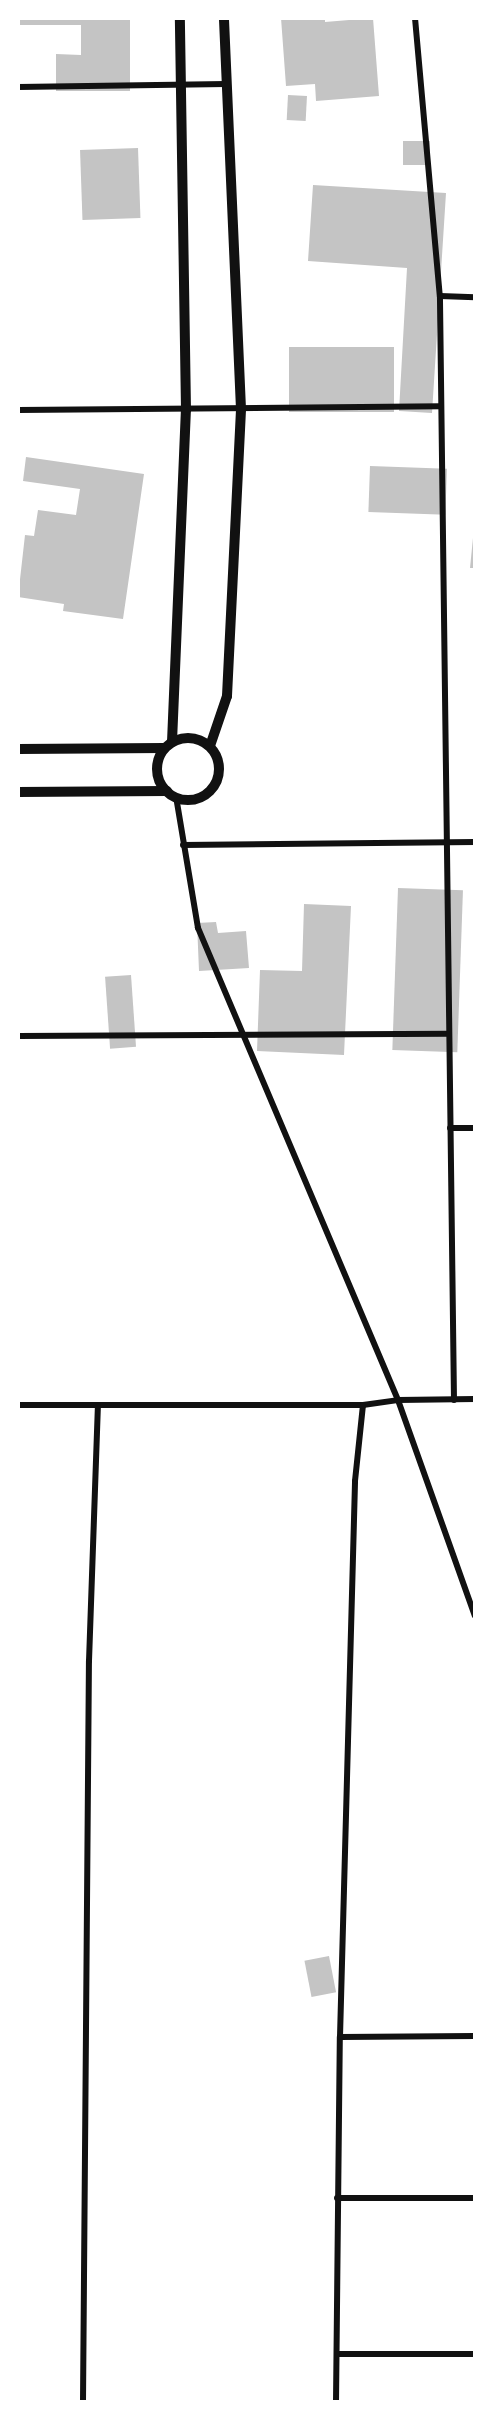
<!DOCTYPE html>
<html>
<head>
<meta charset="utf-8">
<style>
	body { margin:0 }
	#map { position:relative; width:493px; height:2420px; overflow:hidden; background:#fff; font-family:Signika,sans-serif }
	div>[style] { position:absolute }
	.building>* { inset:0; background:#c4c4c4; transform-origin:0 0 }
	.minor>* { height:6px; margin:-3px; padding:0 3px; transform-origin:3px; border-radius:3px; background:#111 }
	.tertiary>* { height:10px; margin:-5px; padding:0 5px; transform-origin:5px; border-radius:5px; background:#111 }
	.tertiary>.ring { margin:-5px; padding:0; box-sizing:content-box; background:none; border:10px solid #111; border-radius:50% }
	span { translate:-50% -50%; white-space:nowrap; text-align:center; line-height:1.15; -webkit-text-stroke:6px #fff; paint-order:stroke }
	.frame { position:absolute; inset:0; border:20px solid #fff; pointer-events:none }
</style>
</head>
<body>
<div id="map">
	<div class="building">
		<div style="clip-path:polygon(18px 18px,130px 18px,130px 91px,56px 91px,56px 54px,81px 55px,81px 25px,18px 25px)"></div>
		<div style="clip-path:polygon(281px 18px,325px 18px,325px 22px,373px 18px,379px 96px,316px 101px,315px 84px,286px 86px)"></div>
		<div style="left:288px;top:95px;width:19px;height:25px;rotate:3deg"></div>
		<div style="left:403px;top:141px;width:27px;height:24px"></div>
		<div style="left:138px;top:148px;width:70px;height:58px;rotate:88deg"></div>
		<div style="clip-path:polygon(313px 185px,446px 193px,432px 413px,399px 411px,407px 268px,308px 261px)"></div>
		<div style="left:394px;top:347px;width:65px;height:105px;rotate:90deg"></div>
		<div style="clip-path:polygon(26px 457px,144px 474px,123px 619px,63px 611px,64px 604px,18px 597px,25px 535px,34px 536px,38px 510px,76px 515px,80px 489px,23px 481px)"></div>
		<div style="left:370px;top:466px;width:77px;height:46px;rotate:2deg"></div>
		<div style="clip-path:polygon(473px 538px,475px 538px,475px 568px,470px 568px)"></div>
		<div style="left:398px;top:888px;width:65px;height:162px;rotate:2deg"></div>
		<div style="clip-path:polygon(304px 904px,351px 906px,344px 1055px,257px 1051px,260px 970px,302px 971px)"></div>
		<div style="clip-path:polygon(216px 922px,218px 933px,246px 931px,249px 968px,199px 971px,197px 923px)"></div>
		<div style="left:131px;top:975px;width:72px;height:26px;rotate:86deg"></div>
		<div style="left:329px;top:1956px;width:37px;height:25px;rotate:79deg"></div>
	</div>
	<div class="minor">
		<div style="left:415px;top:18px;width:279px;rotate:84.9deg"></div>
		<div style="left:18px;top:87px;width:208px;rotate:-0.8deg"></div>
		<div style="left:18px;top:410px;width:423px;rotate:-0.5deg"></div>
		<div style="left:183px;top:845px;width:292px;rotate:-0.6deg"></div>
		<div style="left:18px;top:1036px;width:431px;rotate:-0.3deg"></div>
		<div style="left:450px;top:1128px;width:25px"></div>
		<div style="left:475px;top:1399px;width:77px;rotate:179.3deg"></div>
		<div style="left:398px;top:1400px;width:229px;rotate:70.4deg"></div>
		<div style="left:454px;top:1400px;width:1104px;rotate:-90.73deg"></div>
		<div style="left:440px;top:296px;width:35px;rotate:2deg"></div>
		<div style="left:18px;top:1405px;width:345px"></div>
		<div style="left:363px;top:1405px;width:35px;rotate:-8deg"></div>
		<div style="left:398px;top:1400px;width:513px;rotate:-112.96deg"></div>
		<div style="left:198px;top:928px;width:133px;rotate:-99.5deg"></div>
		<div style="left:340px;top:2037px;width:135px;rotate:-0.4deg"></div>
		<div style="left:337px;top:2198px;width:138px"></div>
		<div style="left:337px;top:2354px;width:138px"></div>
		<div style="left:83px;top:2402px;width:741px;rotate:-89.54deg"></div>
		<div style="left:89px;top:1661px;width:256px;rotate:-88deg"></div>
		<div style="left:336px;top:2402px;width:365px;rotate:-89.4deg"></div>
		<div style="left:340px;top:2037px;width:556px;rotate:-88.45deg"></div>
		<div style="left:355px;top:1481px;width:76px;rotate:-84deg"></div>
	</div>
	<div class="tertiary">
		<div class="ring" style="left:157px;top:738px;width:52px;height:52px"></div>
		<div style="left:172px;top:742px;width:332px;rotate:-87.6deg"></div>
		<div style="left:186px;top:410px;width:392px;rotate:-90.9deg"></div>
		<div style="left:210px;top:746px;width:53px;rotate:-71.2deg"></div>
		<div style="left:227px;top:696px;width:287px;rotate:-87.2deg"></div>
		<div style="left:241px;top:409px;width:391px;rotate:-92.5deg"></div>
		<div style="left:18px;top:749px;width:146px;rotate:-0.4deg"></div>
		<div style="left:18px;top:792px;width:149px;rotate:-0.4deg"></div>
	</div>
	<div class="frame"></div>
</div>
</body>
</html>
